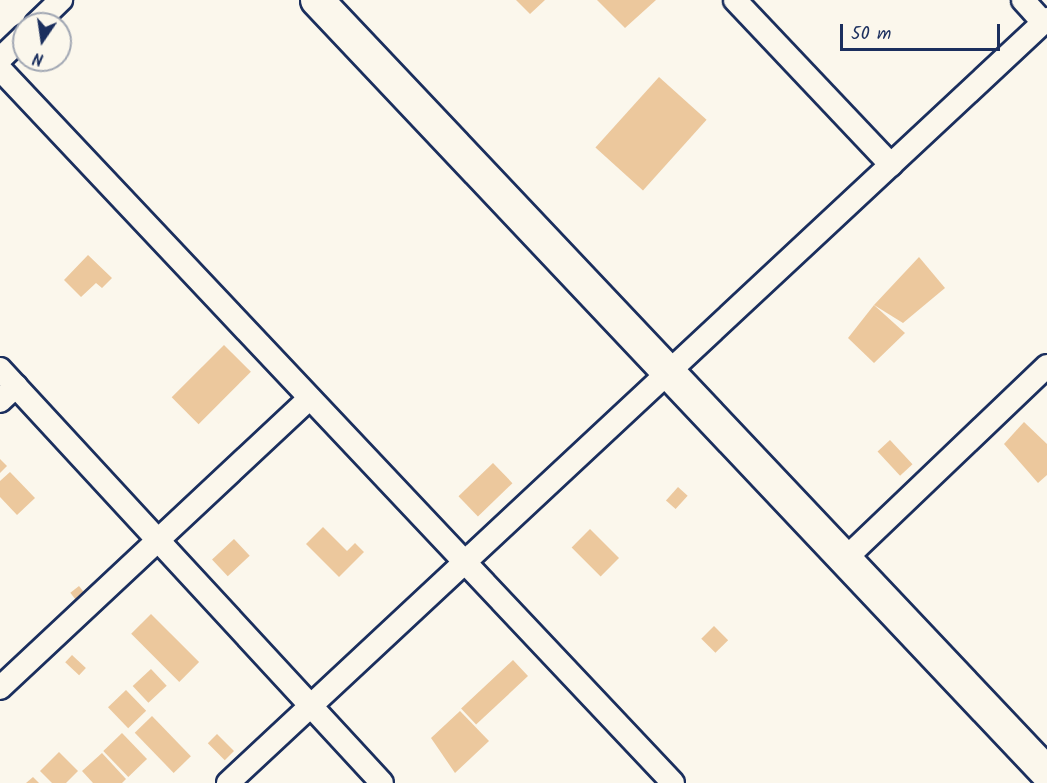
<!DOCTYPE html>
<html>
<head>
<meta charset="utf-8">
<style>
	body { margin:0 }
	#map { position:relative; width:1047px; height:783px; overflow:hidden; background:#fbf7ec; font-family:Kalam,sans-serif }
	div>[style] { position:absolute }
	.building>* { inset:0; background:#ecc89d; transform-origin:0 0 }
	.roads { filter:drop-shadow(2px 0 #1b2f5e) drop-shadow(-2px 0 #1b2f5e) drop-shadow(0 2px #1b2f5e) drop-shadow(0 -2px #1b2f5e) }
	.street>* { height:22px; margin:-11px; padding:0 11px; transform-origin:11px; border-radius:11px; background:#fbf7ec }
	.secondary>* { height:32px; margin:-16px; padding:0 16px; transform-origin:16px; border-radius:16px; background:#fbf7ec }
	span { translate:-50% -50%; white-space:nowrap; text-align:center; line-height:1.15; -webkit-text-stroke:6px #fbf7ec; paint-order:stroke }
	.north { position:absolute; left:12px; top:12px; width:60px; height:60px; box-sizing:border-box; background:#fbf7ec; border:2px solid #a1a7b3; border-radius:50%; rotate:193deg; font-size:16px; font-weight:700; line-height:24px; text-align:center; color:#1b2f5e }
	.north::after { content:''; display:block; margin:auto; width:21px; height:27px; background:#1b2f5e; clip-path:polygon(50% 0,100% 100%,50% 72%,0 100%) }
	.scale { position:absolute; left:840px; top:24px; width:160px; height:27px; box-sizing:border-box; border:3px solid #1b2f5e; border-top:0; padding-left:8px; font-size:18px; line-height:21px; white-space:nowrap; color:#1b2f5e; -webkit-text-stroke:4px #fbf7ec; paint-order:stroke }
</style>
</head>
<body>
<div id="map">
	<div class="building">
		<div style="clip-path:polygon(516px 0,545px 0,530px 14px)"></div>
		<div style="clip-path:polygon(597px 0,656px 0,625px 28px)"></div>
		<div style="left:659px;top:77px;width:64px;height:95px;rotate:42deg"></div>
		<div style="clip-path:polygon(88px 255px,112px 278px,102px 288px,96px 283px,81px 297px,64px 280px)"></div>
		<div style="clip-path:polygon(919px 257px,945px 288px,903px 323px,874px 305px)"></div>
		<div style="clip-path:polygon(874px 305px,905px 333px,874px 363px,848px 338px)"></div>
		<div style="left:224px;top:345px;width:38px;height:74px;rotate:45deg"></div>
		<div style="clip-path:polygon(1024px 422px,1047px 444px,1047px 475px,1038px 483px,1004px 444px)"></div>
		<div style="left:890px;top:440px;width:33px;height:17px;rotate:47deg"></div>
		<div style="clip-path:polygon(0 459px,7px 466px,0 473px)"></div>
		<div style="left:493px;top:463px;width:28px;height:48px;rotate:46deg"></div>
		<div style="clip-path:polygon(10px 472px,35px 498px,17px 515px,0 497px,0 481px)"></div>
		<div style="left:678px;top:487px;width:13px;height:18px;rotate:42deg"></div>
		<div style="clip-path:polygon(323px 527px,347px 551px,355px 543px,364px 552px,339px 577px,306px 544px)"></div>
		<div style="left:590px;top:529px;width:41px;height:26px;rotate:45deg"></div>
		<div style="left:234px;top:539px;width:23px;height:30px;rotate:47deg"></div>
		<div style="left:79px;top:586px;width:11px;height:11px;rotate:52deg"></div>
		<div style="left:151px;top:614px;width:68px;height:28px;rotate:45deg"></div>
		<div style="left:714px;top:626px;width:20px;height:18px;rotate:45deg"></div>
		<div style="left:72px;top:655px;width:19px;height:10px;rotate:43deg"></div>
		<div style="left:513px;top:660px;width:22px;height:71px;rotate:47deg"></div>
		<div style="left:151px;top:669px;width:23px;height:25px;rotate:47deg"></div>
		<div style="left:126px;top:690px;width:29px;height:25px;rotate:46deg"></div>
		<div style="clip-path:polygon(460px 711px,489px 741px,455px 773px,431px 738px)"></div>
		<div style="left:152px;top:716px;width:56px;height:24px;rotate:46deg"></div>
		<div style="left:122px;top:733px;width:36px;height:26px;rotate:46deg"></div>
		<div style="left:217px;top:734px;width:24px;height:13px;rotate:45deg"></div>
		<div style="clip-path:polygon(59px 752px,78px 771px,66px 783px,52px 783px,40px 771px)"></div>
		<div style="clip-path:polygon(102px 753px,126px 779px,122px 783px,93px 783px,82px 771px)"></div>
		<div style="clip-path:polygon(33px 777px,39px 783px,26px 783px)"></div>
	</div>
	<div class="roads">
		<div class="street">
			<div style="left:735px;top:0;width:227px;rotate:46.6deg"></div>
			<div style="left:1023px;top:0;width:30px;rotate:48deg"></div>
			<div style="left:36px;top:24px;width:35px;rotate:-44deg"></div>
			<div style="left:0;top:59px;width:33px;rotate:-44deg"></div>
			<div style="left:0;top:69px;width:981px;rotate:46.69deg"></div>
			<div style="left:0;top:369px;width:563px;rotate:47.3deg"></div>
			<div style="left:0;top:401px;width:22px;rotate:-43deg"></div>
			<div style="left:846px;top:558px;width:278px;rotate:-43.7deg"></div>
			<div style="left:0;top:688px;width:424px;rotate:-43.1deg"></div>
			<div style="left:228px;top:783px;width:1120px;rotate:-43.01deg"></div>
		</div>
		<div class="secondary">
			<div style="left:317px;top:0;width:1063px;rotate:46.64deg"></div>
		</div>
	</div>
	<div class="north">N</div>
	<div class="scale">50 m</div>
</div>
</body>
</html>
